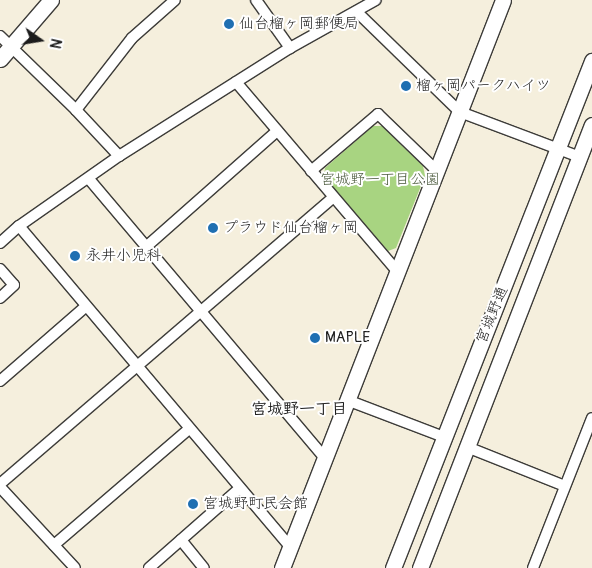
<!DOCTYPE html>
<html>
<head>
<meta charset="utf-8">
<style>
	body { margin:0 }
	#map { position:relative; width:592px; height:568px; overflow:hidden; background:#f5efdd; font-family:Pangolin,"Klee One",sans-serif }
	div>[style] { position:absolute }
	.green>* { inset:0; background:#a8d481 }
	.roads { filter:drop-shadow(1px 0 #3d3c39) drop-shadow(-1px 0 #3d3c39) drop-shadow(0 1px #3d3c39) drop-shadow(0 -1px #3d3c39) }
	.street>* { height:10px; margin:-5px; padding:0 5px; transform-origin:5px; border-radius:5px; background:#fff }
	.secondary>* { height:15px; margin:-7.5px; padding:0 7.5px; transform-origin:7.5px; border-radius:7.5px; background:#fff }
	.dots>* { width:14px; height:14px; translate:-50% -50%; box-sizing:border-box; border:2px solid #fff; border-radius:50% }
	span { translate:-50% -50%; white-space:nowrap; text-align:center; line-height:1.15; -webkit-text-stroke:4px #fff; paint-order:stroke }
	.poi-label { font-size:15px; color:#1c1c1c }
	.left { translate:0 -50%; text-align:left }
	.park-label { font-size:15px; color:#4d5c3f }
	.street-label { font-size:15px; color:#1c1c1c }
	.neighbourhood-label { font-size:16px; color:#1c1c1c; font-weight:700 }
	.north { position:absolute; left:15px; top:15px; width:50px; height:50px; -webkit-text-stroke:4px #fff; paint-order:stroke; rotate:103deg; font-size:14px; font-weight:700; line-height:20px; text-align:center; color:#1c1c1c }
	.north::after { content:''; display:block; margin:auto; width:18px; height:22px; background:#1c1c1c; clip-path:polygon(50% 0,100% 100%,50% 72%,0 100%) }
</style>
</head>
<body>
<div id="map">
	<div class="green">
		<div style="clip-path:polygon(373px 126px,382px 126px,423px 166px,425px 176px,396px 248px,388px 251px,324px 177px,325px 168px)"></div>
	</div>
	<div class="roads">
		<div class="street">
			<div style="left:256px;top:0;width:59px;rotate:54.7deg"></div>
			<div style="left:357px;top:12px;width:144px;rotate:44.2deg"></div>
			<div style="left:460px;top:112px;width:128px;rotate:20.6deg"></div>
			<div style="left:0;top:36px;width:106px;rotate:44.2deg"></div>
			<div style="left:76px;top:110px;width:63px;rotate:46.9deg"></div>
			<div style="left:236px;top:82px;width:248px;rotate:49.6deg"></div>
			<div style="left:76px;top:110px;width:91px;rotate:-52.1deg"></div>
			<div style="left:132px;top:38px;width:57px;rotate:-41.5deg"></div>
			<div style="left:311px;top:171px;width:88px;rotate:-40.4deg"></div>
			<div style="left:378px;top:114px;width:81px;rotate:44deg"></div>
			<div style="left:89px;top:179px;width:365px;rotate:49.8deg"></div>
			<div style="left:19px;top:226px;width:422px;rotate:49.8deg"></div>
			<div style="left:0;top:243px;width:25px;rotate:-42deg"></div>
			<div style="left:19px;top:226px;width:122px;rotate:-35deg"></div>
			<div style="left:119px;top:156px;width:202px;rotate:-32.3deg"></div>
			<div style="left:290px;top:48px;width:98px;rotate:-29.2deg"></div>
			<div style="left:147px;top:246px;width:174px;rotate:-41.5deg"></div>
			<div style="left:0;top:269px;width:21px;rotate:49deg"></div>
			<div style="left:14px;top:285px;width:19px;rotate:137deg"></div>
			<div style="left:0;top:381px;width:113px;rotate:-41deg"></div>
			<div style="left:347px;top:400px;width:104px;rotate:20.9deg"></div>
			<div style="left:467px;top:447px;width:105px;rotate:21.7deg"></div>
			<div style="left:0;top:484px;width:439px;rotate:-40.7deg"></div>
			<div style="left:0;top:487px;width:110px;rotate:47.2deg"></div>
			<div style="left:181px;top:540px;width:36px;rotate:51deg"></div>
			<div style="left:54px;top:545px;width:178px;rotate:-40.7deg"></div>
			<div style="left:149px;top:568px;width:120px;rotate:-41.3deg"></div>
			<div style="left:533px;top:568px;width:161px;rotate:-68.5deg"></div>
		</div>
		<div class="secondary">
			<div style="left:0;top:59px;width:78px;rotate:-49.2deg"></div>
			<div style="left:282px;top:568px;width:609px;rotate:-68.74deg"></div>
			<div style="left:393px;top:568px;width:545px;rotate:-68.57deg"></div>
			<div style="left:420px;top:568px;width:475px;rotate:-68.8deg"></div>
		</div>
	</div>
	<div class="dots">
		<div style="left:229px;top:24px;background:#1f6fb2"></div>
		<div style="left:406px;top:86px;background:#1f6fb2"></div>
		<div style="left:213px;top:228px;background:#1f6fb2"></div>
		<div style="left:75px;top:256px;background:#1f6fb2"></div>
		<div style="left:315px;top:338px;background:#1f6fb2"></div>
		<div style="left:193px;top:504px;background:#1f6fb2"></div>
	</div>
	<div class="poi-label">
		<span class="left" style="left:239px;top:24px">仙台榴ヶ岡郵便局</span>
		<span class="left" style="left:416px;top:86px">榴ヶ岡パークハイツ</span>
		<span class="left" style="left:223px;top:228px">プラウド仙台榴ヶ岡</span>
		<span class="left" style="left:86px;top:256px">永井小児科</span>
		<span class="left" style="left:325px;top:338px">MAPLE</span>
		<span class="left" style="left:203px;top:504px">宮城野町民会館</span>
	</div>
	<div class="park-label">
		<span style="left:380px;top:180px">宮城野一丁目公園</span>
	</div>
	<div class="street-label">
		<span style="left:492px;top:315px;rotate:-68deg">宮城野通</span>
	</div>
	<div class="neighbourhood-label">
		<span style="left:299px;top:409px">宮城野一丁目</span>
	</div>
	<div class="north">N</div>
</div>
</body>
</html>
